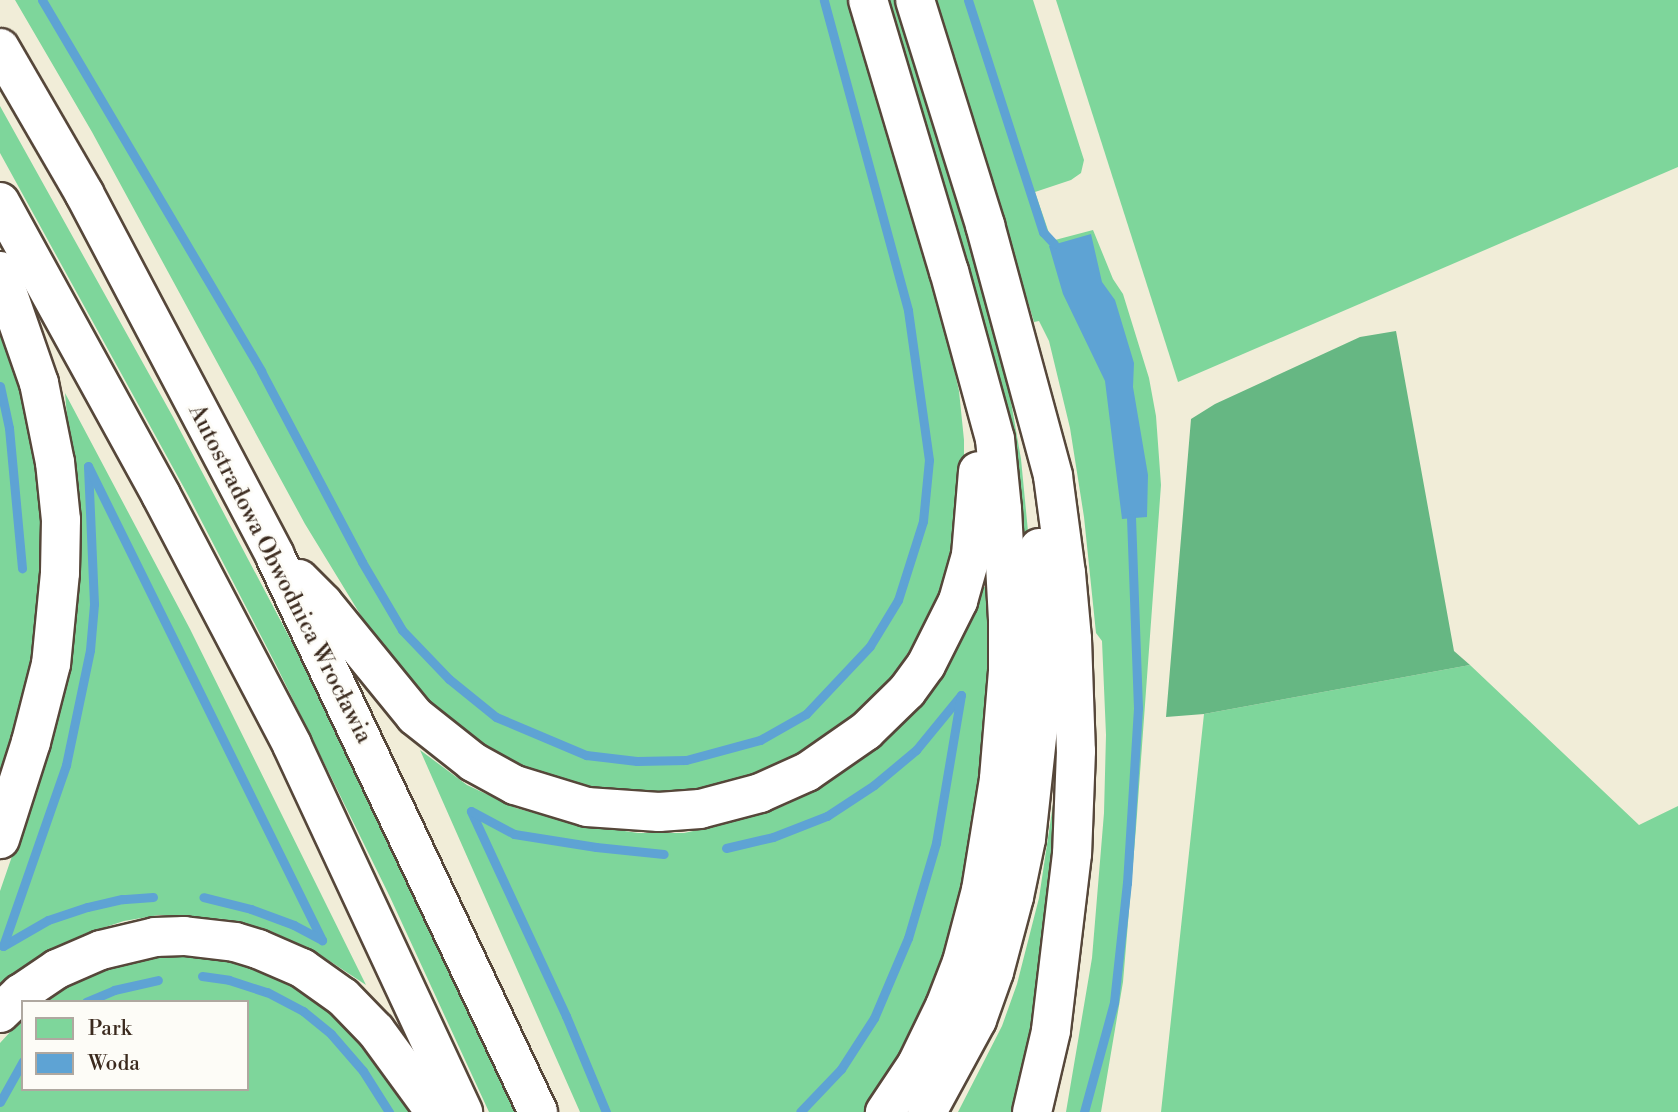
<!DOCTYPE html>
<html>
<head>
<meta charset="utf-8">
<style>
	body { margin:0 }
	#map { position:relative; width:1678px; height:1112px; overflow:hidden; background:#f1edd8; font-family:"Libre Bodoni",serif }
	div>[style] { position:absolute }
	.green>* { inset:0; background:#7ed69b }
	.forest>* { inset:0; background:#66b783 }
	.water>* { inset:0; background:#5ea3d4 }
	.stream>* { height:9px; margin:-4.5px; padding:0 4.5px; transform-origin:4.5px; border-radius:4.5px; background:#5ea3d4 }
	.roads { filter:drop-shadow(2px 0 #56473a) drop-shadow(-2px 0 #56473a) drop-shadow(0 2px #56473a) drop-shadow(0 -2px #56473a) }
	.highway>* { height:38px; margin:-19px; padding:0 19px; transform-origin:19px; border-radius:19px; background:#fff }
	span { translate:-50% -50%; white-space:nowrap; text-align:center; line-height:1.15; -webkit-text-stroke:5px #fdfcf7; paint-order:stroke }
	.street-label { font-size:23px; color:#3b2a1e }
	.legend { position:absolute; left:21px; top:1000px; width:228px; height:91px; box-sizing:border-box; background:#fdfcf7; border:2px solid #afa8a0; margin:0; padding:9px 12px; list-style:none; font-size:21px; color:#3b2a1e }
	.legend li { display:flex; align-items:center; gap:14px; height:35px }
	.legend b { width:35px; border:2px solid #afa8a0 }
</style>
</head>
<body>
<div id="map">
	<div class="green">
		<div style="clip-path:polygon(15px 0,848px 0,945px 328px,959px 391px,964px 440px,964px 510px,940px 600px,895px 674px,851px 719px,802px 753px,736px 780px,692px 790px,650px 794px,613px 791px,557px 779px,492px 753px,437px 714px,371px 632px,305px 524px,92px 132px)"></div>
		<div style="clip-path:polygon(884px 0,901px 0,1003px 356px,1021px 459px,1030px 552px,926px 1073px,1017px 613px)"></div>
		<div style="clip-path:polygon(937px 0,1033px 0,1084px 160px,1081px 173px,1071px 180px,1035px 192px,1049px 233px,1055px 240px,1093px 230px,1113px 279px,1123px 294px,1149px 378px,1156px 416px,1161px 485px,1136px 828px,1123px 982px,1101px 1112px,1066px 1112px,1092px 958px,1104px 813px,1106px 735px,1102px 641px,1096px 633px,1084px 517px,1070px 428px,1049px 341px,1039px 321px,1034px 322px)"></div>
		<div style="clip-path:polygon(1056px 0,1678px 0,1678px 167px,1178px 382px)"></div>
		<div style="clip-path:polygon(0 106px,173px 417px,295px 648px,410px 883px,515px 1112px,489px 1112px,390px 897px,276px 665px,188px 495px,0 153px)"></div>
		<div style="clip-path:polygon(0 312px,32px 433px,42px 531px,41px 578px,31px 659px,0 780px)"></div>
		<div style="clip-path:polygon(65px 393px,190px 629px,366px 985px,316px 952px,266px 929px,223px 919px,159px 915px,124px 921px,84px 934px,42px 956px,0 988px,0 891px,30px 804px,77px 534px)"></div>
		<div style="clip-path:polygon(983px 587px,990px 587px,990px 682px,976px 823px,951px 940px,916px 1033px,865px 1112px,580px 1112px,420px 750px,467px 785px,516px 808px,571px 823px,638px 833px,684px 833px,721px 825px,786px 805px,822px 786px,896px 731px,946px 669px)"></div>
		<div style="clip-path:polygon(1470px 665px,1639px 825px,1678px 806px,1678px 1112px,1161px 1112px,1204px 714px)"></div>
		<div style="clip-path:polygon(1061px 751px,1045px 979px,1017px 1112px,958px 1112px,1002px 1026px,1017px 984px,1039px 898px)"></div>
		<div style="clip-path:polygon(173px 954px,237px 961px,278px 976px,318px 1000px,356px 1034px,412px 1112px,0 1112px,0 1043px,23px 1018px,23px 1089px,247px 1089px,247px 1002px,42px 1002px,94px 971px,132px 959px)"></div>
	</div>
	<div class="forest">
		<div style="clip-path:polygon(1396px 331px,1454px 651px,1470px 665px,1204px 714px,1166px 717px,1191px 419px,1215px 404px,1360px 337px)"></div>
	</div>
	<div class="water">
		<div style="clip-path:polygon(1091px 234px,1102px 282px,1115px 300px,1134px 363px,1133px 387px,1148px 475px,1147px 517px,1122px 519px,1105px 381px,1063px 294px,1049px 246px)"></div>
	</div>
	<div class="stream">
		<div style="left:42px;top:0;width:431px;rotate:59.4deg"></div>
		<div style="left:261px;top:371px;width:216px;rotate:62.1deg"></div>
		<div style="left:362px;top:562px;width:79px;rotate:59.5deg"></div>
		<div style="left:402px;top:630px;width:68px;rotate:46.2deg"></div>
		<div style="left:449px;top:679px;width:60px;rotate:39deg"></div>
		<div style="left:496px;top:717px;width:98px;rotate:22.9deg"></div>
		<div style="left:586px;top:755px;width:51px;rotate:6.7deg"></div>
		<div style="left:637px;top:761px;width:49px;rotate:-1.2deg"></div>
		<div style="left:686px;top:760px;width:77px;rotate:-15.1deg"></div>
		<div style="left:760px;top:740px;width:53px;rotate:-29.5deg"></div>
		<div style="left:806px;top:714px;width:93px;rotate:-46.7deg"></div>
		<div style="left:870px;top:646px;width:54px;rotate:-58.7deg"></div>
		<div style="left:898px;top:600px;width:83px;rotate:-72.4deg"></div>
		<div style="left:923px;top:521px;width:61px;rotate:-84.4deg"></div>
		<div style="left:929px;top:460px;width:151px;rotate:-98deg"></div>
		<div style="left:908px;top:310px;width:321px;rotate:-105.2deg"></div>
		<div style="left:968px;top:0;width:244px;rotate:72.1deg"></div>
		<div style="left:1043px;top:232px;width:16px;rotate:47deg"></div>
		<div style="left:0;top:386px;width:43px;rotate:77.9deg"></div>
		<div style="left:9px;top:428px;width:141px;rotate:84.7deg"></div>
		<div style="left:726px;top:848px;width:48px;rotate:-13.2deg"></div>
		<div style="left:773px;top:837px;width:58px;rotate:-21.3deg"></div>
		<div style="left:827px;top:816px;width:56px;rotate:-33.4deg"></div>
		<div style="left:874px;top:785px;width:55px;rotate:-39.8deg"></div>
		<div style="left:916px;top:750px;width:71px;rotate:-50.7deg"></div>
		<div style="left:961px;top:695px;width:150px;rotate:99.6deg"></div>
		<div style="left:936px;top:843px;width:99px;rotate:106.4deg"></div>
		<div style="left:908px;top:938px;width:87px;rotate:113deg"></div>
		<div style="left:874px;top:1018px;width:61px;rotate:122.9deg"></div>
		<div style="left:841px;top:1069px;width:59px;rotate:133.6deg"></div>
		<div style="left:153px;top:897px;width:31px;rotate:176deg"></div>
		<div style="left:122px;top:899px;width:36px;rotate:167deg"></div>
		<div style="left:87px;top:907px;width:41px;rotate:161.6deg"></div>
		<div style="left:48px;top:920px;width:52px;rotate:150deg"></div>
		<div style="left:3px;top:946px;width:192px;rotate:-70.8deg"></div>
		<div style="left:66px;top:765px;width:117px;rotate:-78.2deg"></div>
		<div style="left:90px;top:650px;width:46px;rotate:-85deg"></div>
		<div style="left:94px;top:604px;width:138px;rotate:-92.5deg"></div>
		<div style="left:88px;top:466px;width:529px;rotate:63.73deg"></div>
		<div style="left:322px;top:940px;width:32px;rotate:-152deg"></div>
		<div style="left:294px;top:925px;width:46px;rotate:-159.6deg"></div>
		<div style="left:251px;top:909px;width:49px;rotate:-166deg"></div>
		<div style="left:202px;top:976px;width:27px;rotate:8deg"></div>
		<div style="left:229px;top:980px;width:40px;rotate:18deg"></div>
		<div style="left:267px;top:992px;width:41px;rotate:27.8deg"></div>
		<div style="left:303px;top:1011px;width:36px;rotate:39deg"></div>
		<div style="left:331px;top:1034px;width:49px;rotate:49.1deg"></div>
		<div style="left:363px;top:1071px;width:49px;rotate:57.6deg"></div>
		<div style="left:86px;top:1002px;width:30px;rotate:-23deg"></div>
		<div style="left:114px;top:990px;width:45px;rotate:-12.8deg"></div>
		<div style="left:0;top:1102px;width:47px;rotate:-60.7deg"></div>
		<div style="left:606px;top:1112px;width:104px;rotate:-112.6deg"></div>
		<div style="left:566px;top:1016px;width:226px;rotate:-114.9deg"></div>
		<div style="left:471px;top:811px;width:49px;rotate:28.1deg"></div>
		<div style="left:514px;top:834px;width:83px;rotate:9deg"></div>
		<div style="left:596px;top:847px;width:68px;rotate:5.9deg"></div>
		<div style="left:1084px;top:1112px;width:114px;rotate:-74.7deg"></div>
		<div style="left:1114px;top:1002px;width:120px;rotate:-83.8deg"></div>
		<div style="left:1127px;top:883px;width:175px;rotate:-86.4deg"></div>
		<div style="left:1138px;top:708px;width:190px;rotate:-92.1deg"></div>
	</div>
	<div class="roads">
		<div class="highway">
			<div style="left:868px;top:0;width:283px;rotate:73.4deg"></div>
			<div style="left:949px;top:271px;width:174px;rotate:74.7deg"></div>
			<div style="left:995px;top:439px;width:70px;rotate:84.3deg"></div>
			<div style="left:1002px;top:509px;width:110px;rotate:86.9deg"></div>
			<div style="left:1008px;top:619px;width:52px;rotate:90deg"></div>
			<div style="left:1008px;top:671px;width:108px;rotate:94.8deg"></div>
			<div style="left:999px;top:779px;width:112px;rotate:99.2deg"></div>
			<div style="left:981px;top:890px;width:74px;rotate:104.8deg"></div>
			<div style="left:962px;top:962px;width:47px;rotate:111.1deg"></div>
			<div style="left:945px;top:1006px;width:64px;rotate:115.8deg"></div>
			<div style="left:917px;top:1064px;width:58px;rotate:123.7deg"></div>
			<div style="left:915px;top:0;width:236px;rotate:72.7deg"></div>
			<div style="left:985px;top:225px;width:260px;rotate:74.8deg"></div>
			<div style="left:1053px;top:476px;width:98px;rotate:82.4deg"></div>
			<div style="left:1066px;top:573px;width:66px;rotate:84.8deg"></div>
			<div style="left:1072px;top:639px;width:112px;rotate:88deg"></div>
			<div style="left:1076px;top:751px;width:103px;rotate:92.2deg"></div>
			<div style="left:1072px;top:854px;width:178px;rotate:96.8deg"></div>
			<div style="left:1051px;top:1031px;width:83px;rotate:103.2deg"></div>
			<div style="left:0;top:48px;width:168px;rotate:59.9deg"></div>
			<div style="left:84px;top:193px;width:410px;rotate:62.2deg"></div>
			<div style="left:275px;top:556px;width:615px;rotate:64.68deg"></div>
			<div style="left:0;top:202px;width:334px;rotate:61.2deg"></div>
			<div style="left:161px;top:495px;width:282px;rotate:62.3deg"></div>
			<div style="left:292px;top:745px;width:405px;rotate:65deg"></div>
			<div style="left:0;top:271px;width:119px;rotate:70.8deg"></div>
			<div style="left:39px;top:383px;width:81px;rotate:78.6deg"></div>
			<div style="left:55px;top:462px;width:58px;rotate:84.1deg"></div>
			<div style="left:61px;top:520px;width:53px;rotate:91.1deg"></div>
			<div style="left:60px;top:573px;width:91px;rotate:95.6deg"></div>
			<div style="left:51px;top:664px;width:81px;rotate:104.4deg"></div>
			<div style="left:31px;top:742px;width:102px;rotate:107.7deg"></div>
			<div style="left:299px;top:579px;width:34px;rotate:45deg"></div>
			<div style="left:323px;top:603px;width:146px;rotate:50.8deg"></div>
			<div style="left:415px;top:716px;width:74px;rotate:38.4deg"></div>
			<div style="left:473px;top:762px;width:48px;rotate:28.7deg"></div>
			<div style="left:515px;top:785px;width:75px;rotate:17deg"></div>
			<div style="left:587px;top:807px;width:72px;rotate:4deg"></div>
			<div style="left:659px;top:812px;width:41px;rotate:-4.2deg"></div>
			<div style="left:700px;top:809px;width:62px;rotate:-14.9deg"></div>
			<div style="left:760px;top:793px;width:51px;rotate:-24.1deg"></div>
			<div style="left:807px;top:772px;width:72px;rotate:-34.8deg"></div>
			<div style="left:866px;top:731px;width:57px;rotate:-44.3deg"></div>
			<div style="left:907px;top:691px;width:32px;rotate:-54deg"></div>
			<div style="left:926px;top:665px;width:72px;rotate:-63.4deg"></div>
			<div style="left:958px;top:601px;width:48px;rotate:-74.2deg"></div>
			<div style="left:971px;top:555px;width:84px;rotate:-85.2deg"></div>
			<div style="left:0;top:1013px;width:28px;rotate:-44deg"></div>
			<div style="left:20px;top:994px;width:45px;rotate:-34deg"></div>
			<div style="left:57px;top:969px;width:48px;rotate:-23.4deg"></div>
			<div style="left:101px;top:950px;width:56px;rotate:-13.5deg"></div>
			<div style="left:155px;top:937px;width:29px;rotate:-2deg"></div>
			<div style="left:184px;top:936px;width:51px;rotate:6.7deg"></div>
			<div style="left:235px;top:942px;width:24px;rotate:17deg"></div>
			<div style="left:258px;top:949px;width:48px;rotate:23.4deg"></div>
			<div style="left:302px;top:968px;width:50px;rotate:35.3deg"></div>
			<div style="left:343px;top:997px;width:47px;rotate:45.9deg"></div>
			<div style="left:376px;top:1031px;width:100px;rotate:53.9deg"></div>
			<div style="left:927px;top:1112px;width:105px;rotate:-61.5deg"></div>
			<div style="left:977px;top:1020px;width:51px;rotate:-70.5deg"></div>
			<div style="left:994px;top:972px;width:78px;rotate:-75.1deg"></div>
			<div style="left:1014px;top:897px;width:59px;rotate:-78.3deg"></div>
			<div style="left:1026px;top:839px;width:111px;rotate:-83.8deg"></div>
			<div style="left:1038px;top:729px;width:81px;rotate:-87.2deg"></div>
			<div style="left:1042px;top:648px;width:100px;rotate:-91.7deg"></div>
		</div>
	</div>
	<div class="street-label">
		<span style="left:280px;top:574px;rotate:63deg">Autostradowa Obwodnica Wrocławia</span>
	</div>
	<ul class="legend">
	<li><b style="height:19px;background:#7ed69b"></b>Park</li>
	<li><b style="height:19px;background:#5ea3d4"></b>Woda</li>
	</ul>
</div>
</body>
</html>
